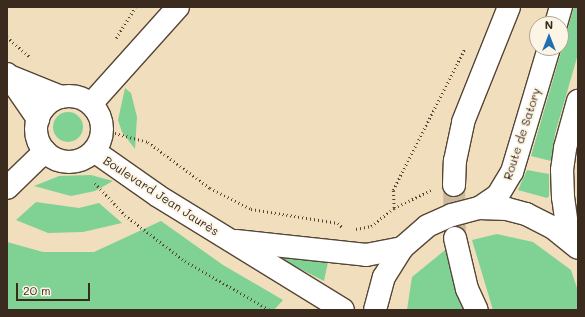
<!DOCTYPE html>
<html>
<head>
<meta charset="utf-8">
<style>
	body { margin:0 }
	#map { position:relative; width:585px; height:317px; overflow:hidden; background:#f0debc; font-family:Mali,sans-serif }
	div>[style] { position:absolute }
	.green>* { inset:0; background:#7fd294 }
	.round { border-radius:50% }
	.major-tunnel>* { height:22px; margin-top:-11px; transform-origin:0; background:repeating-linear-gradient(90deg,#ccba9c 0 22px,transparent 0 33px) }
	.path>* { height:2.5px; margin-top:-1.25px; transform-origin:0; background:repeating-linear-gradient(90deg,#564536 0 1px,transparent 0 4px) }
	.roads { filter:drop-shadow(1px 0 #564536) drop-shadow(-1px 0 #564536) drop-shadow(0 1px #564536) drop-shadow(0 -1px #564536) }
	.minor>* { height:22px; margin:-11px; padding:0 11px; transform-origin:11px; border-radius:11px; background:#fff }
	.minor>.ring { margin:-11px; padding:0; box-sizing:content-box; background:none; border:22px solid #fff; border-radius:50% }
	.major>* { height:22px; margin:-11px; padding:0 11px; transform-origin:11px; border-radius:11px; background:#fff }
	span { translate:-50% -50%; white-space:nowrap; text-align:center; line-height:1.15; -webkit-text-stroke:4px #fcf5e5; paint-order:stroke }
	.street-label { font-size:12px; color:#3b2a1e }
	.frame { position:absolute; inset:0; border:8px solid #3b2a1e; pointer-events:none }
	.north { position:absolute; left:529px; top:16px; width:40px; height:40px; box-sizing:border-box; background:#fcf5e5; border:1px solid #afa495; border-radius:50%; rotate:0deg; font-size:11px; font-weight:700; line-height:16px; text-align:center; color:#3b2a1e }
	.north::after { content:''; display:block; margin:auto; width:14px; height:18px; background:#1f6fb2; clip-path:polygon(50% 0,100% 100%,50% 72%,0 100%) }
	.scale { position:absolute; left:16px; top:283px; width:74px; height:18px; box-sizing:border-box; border:2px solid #3b2a1e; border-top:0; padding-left:5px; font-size:12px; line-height:14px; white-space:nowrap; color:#3b2a1e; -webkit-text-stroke:3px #fcf5e5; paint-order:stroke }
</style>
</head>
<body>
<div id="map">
	<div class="green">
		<div style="clip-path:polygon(574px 7px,578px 7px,578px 54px,555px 134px,551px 161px,531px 156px)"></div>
		<div style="clip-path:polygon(125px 88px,131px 93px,137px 117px,135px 149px,122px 132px,118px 120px)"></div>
		<div class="round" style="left:53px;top:112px;width:30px;height:30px"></div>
		<div style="clip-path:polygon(527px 170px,549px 174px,549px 196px,547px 198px,518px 190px)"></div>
		<div style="clip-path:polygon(91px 175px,113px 181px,95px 191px,71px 196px,34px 186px,59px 176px)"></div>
		<div style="clip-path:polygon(36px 202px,79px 208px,99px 203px,122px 223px,83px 232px,48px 233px,16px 220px)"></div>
		<div style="clip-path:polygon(161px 221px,223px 265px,283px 300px,274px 310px,7px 310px,7px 242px,43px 252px,94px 252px)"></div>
		<div style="clip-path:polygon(497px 234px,533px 242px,571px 270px,578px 291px,578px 310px,493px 310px,472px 240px)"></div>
		<div style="clip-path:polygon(450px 246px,468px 310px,407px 310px,412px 277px)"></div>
		<div style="clip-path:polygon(275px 256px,328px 262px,324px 281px)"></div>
	</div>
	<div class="major-tunnel">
		<div style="left:454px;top:185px;width:53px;rotate:88.9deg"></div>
	</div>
	<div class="path">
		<div style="left:7px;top:37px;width:32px;rotate:41deg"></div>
		<div style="left:116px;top:38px;width:36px;rotate:-58deg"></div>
		<div style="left:111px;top:132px;width:38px;rotate:15deg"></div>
		<div style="left:148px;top:142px;width:77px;rotate:36.6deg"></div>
		<div style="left:210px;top:188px;width:46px;rotate:27.1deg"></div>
		<div style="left:251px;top:209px;width:88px;rotate:9.1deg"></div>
		<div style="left:338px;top:223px;width:7px;rotate:45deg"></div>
		<div style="left:95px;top:183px;width:44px;rotate:46.8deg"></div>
		<div style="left:125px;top:215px;width:76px;rotate:37.5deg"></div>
		<div style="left:185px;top:261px;width:98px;rotate:30deg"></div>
		<div style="left:394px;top:208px;width:18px;rotate:-93deg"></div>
		<div style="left:393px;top:190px;width:159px;rotate:-63.1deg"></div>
		<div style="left:356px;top:229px;width:15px;rotate:-11deg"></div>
		<div style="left:371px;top:226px;width:29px;rotate:-38deg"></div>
		<div style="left:394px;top:208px;width:41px;rotate:-25.9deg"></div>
	</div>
	<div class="roads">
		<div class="minor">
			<div style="left:7px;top:74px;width:55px;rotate:55.4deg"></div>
			<div style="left:9px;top:76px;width:56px;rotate:22deg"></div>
			<div class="ring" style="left:36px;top:96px;width:44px;height:44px"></div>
			<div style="left:91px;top:104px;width:130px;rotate:-48.1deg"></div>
			<div style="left:94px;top:151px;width:78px;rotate:35.1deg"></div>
			<div style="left:158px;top:196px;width:217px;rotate:31.6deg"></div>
			<div style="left:7px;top:188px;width:53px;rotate:-44.2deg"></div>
			<div style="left:236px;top:241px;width:131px;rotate:6.1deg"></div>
			<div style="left:366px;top:255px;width:37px;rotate:-11deg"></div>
		</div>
		<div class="major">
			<div style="left:556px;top:24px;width:18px;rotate:-74deg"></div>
			<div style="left:454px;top:185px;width:24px;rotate:-88deg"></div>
			<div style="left:455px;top:161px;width:40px;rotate:-78deg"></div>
			<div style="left:463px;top:122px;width:124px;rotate:-68.2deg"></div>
			<div style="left:479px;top:208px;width:23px;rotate:-34deg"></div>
			<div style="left:498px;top:195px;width:27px;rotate:-59deg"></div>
			<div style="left:512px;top:172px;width:129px;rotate:-73.4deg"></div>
			<div style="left:455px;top:238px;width:52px;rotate:76.8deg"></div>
			<div style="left:467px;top:289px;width:23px;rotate:65deg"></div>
			<div style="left:569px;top:240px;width:43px;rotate:-97.9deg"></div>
			<div style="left:563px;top:197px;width:27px;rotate:-92deg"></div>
			<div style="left:562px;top:170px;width:22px;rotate:-82deg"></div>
			<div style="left:565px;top:148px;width:49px;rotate:-74.5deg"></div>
			<div style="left:375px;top:310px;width:34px;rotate:-75deg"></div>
			<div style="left:384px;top:277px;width:34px;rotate:-58deg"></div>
			<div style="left:402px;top:248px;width:33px;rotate:-41deg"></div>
			<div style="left:427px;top:226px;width:27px;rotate:-24deg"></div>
			<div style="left:452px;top:215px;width:28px;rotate:-15deg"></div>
			<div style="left:479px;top:208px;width:28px;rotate:2deg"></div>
			<div style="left:507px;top:209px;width:20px;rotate:15deg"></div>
			<div style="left:526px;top:214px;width:29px;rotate:27deg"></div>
			<div style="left:552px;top:227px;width:33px;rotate:39deg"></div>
		</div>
	</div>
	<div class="street-label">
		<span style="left:522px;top:134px;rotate:-72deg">Route de Satory</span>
		<span style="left:161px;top:196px;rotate:33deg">Boulevard Jean Jaurès</span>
	</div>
	<div class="frame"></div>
	<div class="north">N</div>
	<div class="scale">20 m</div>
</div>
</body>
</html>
